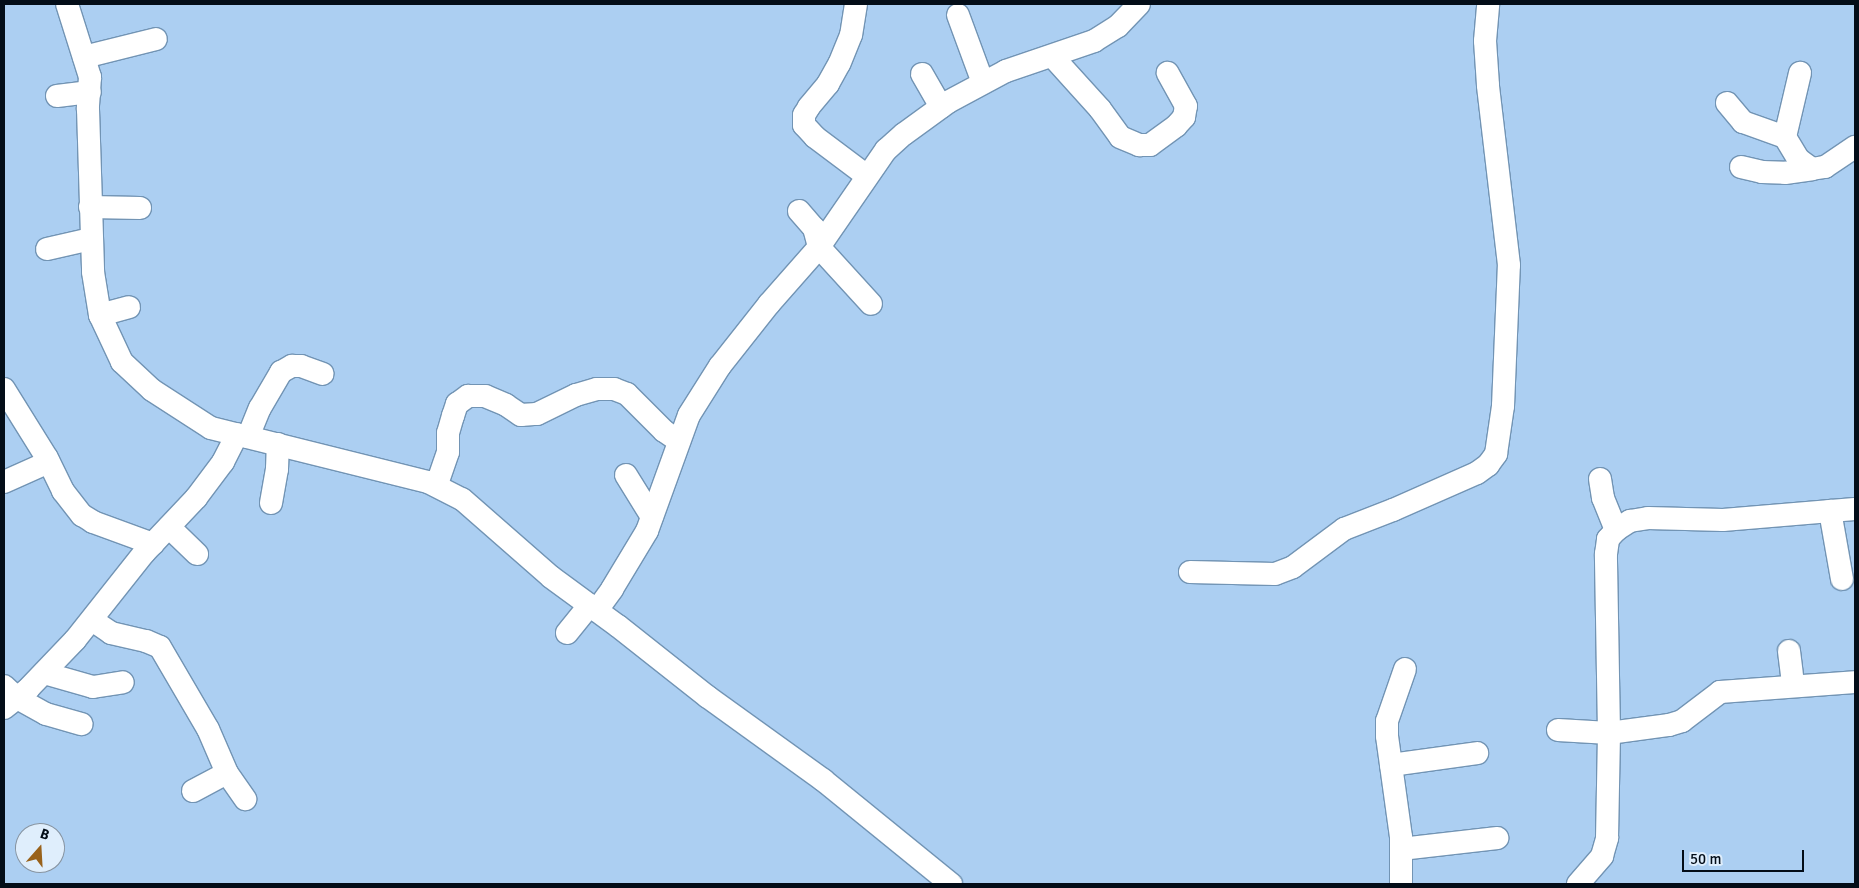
<!DOCTYPE html>
<html>
<head>
<meta charset="utf-8">
<style>
	body { margin:0 }
	#map { position:relative; width:1859px; height:888px; overflow:hidden; background:#accff2; font-family:Signika,sans-serif }
	div>[style] { position:absolute }
	.roads { filter:drop-shadow(1px 0 #7294b4) drop-shadow(-1px 0 #7294b4) drop-shadow(0 1px #7294b4) drop-shadow(0 -1px #7294b4) }
	.minor>* { height:22px; margin:-11px; padding:0 11px; transform-origin:11px; border-radius:11px; background:#fff }
	span { translate:-50% -50%; white-space:nowrap; text-align:center; line-height:1.15; -webkit-text-stroke:4px #dfeefc; paint-order:stroke }
	.frame { position:absolute; inset:0; border:5px solid #030d18; pointer-events:none }
	.north { position:absolute; left:15px; top:823px; width:50px; height:50px; box-sizing:border-box; background:#dfeefc; border:1px solid #8794a1; border-radius:50%; rotate:19deg; font-size:14px; font-weight:700; line-height:20px; text-align:center; color:#030d18 }
	.north::after { content:''; display:block; margin:auto; width:18px; height:22px; background:#99621b; clip-path:polygon(50% 0,100% 100%,50% 72%,0 100%) }
	.scale { position:absolute; left:1682px; top:850px; width:122px; height:22px; box-sizing:border-box; border:2px solid #030d18; border-top:0; padding-left:6px; font-size:15px; line-height:18px; white-space:nowrap; color:#030d18; -webkit-text-stroke:4px #dfeefc; paint-order:stroke }
</style>
</head>
<body>
<div id="map">
	<div class="roads">
		<div class="minor">
			<div style="left:67px;top:4px;width:77px;rotate:72.5deg"></div>
			<div style="left:90px;top:77px;width:32px;rotate:94deg"></div>
			<div style="left:88px;top:109px;width:163px;rotate:88.2deg"></div>
			<div style="left:93px;top:272px;width:44px;rotate:80.8deg"></div>
			<div style="left:100px;top:315px;width:52px;rotate:64.9deg"></div>
			<div style="left:122px;top:362px;width:41px;rotate:43deg"></div>
			<div style="left:152px;top:390px;width:70px;rotate:32.8deg"></div>
			<div style="left:211px;top:428px;width:224px;rotate:14deg"></div>
			<div style="left:428px;top:482px;width:38px;rotate:27deg"></div>
			<div style="left:462px;top:499px;width:118px;rotate:41.2deg"></div>
			<div style="left:551px;top:577px;width:83px;rotate:36.2deg"></div>
			<div style="left:618px;top:626px;width:115px;rotate:38.3deg"></div>
			<div style="left:708px;top:697px;width:142px;rotate:35.8deg"></div>
			<div style="left:823px;top:780px;width:165px;rotate:39.1deg"></div>
			<div style="left:856px;top:4px;width:31px;rotate:99deg"></div>
			<div style="left:851px;top:35px;width:31px;rotate:112deg"></div>
			<div style="left:839px;top:64px;width:23px;rotate:119deg"></div>
			<div style="left:828px;top:84px;width:30px;rotate:130deg"></div>
			<div style="left:809px;top:107px;width:9px;rotate:122deg"></div>
			<div style="left:804px;top:115px;width:10px;rotate:90deg"></div>
			<div style="left:804px;top:125px;width:16px;rotate:47deg"></div>
			<div style="left:815px;top:137px;width:65px;rotate:36.9deg"></div>
			<div style="left:958px;top:15px;width:72px;rotate:69.8deg"></div>
			<div style="left:84px;top:57px;width:74px;rotate:-14deg"></div>
			<div style="left:1053px;top:57px;width:70px;rotate:47.9deg"></div>
			<div style="left:1100px;top:109px;width:34px;rotate:54deg"></div>
			<div style="left:1120px;top:137px;width:21px;rotate:23deg"></div>
			<div style="left:1139px;top:145px;width:11px"></div>
			<div style="left:1150px;top:145px;width:32px;rotate:-36deg"></div>
			<div style="left:1176px;top:126px;width:12px;rotate:-48deg"></div>
			<div style="left:1184px;top:117px;width:11px;rotate:-80deg"></div>
			<div style="left:1186px;top:106px;width:38px;rotate:-119deg"></div>
			<div style="left:922px;top:74px;width:38px;rotate:60deg"></div>
			<div style="left:57px;top:96px;width:33px;rotate:-7deg"></div>
			<div style="left:1727px;top:103px;width:25px;rotate:50deg"></div>
			<div style="left:1743px;top:122px;width:45px;rotate:19.7deg"></div>
			<div style="left:1785px;top:137px;width:26px;rotate:59deg"></div>
			<div style="left:1798px;top:159px;width:17px;rotate:36deg"></div>
			<div style="left:1812px;top:169px;width:13px;rotate:-9deg"></div>
			<div style="left:1825px;top:167px;width:36px;rotate:-34deg"></div>
			<div style="left:1785px;top:137px;width:66px;rotate:-76.8deg"></div>
			<div style="left:1741px;top:167px;width:22px;rotate:13deg"></div>
			<div style="left:1762px;top:172px;width:23px;rotate:2deg"></div>
			<div style="left:1785px;top:173px;width:27px;rotate:-8deg"></div>
			<div style="left:90px;top:207px;width:50px;rotate:1.1deg"></div>
			<div style="left:799px;top:211px;width:23px;rotate:49deg"></div>
			<div style="left:814px;top:228px;width:20px;rotate:75deg"></div>
			<div style="left:819px;top:247px;width:77px;rotate:47.6deg"></div>
			<div style="left:47px;top:249px;width:45px;rotate:-12.8deg"></div>
			<div style="left:100px;top:315px;width:30px;rotate:-15deg"></div>
			<div style="left:4px;top:389px;width:81px;rotate:58.1deg"></div>
			<div style="left:47px;top:458px;width:37px;rotate:64deg"></div>
			<div style="left:63px;top:491px;width:31px;rotate:52deg"></div>
			<div style="left:82px;top:515px;width:13px;rotate:32deg"></div>
			<div style="left:93px;top:522px;width:64px;rotate:20.1deg"></div>
			<div style="left:248px;top:437px;width:31px;rotate:-68deg"></div>
			<div style="left:260px;top:408px;width:42px;rotate:-59.7deg"></div>
			<div style="left:281px;top:372px;width:13px;rotate:-29deg"></div>
			<div style="left:292px;top:366px;width:9px"></div>
			<div style="left:301px;top:366px;width:23px;rotate:20deg"></div>
			<div style="left:626px;top:475px;width:49px;rotate:58.2deg"></div>
			<div style="left:1600px;top:479px;width:19px;rotate:81deg"></div>
			<div style="left:1603px;top:498px;width:35px;rotate:68deg"></div>
			<div style="left:4px;top:482px;width:49px;rotate:-24deg"></div>
			<div style="left:437px;top:484px;width:34px;rotate:-71deg"></div>
			<div style="left:448px;top:452px;width:19px;rotate:-90deg"></div>
			<div style="left:448px;top:433px;width:18px;rotate:-74deg"></div>
			<div style="left:453px;top:416px;width:13px;rotate:-72deg"></div>
			<div style="left:457px;top:404px;width:14px;rotate:-36deg"></div>
			<div style="left:468px;top:396px;width:17px"></div>
			<div style="left:485px;top:396px;width:23px;rotate:23deg"></div>
			<div style="left:506px;top:405px;width:18px;rotate:34deg"></div>
			<div style="left:521px;top:415px;width:16px;rotate:-4deg"></div>
			<div style="left:537px;top:414px;width:43px;rotate:-26deg"></div>
			<div style="left:576px;top:395px;width:22px;rotate:-16deg"></div>
			<div style="left:597px;top:389px;width:17px"></div>
			<div style="left:614px;top:389px;width:14px;rotate:21deg"></div>
			<div style="left:627px;top:394px;width:52px;rotate:45deg"></div>
			<div style="left:664px;top:431px;width:18px;rotate:34deg"></div>
			<div style="left:271px;top:503px;width:35px;rotate:-80deg"></div>
			<div style="left:277px;top:469px;width:25px;rotate:-88deg"></div>
			<div style="left:1830px;top:511px;width:69px;rotate:80deg"></div>
			<div style="left:169px;top:527px;width:39px;rotate:44deg"></div>
			<div style="left:1190px;top:572px;width:85px;rotate:1.3deg"></div>
			<div style="left:1275px;top:574px;width:19px;rotate:-21deg"></div>
			<div style="left:1293px;top:567px;width:64px;rotate:-36.7deg"></div>
			<div style="left:1344px;top:529px;width:53px;rotate:-21.2deg"></div>
			<div style="left:1393px;top:510px;width:92px;rotate:-23.8deg"></div>
			<div style="left:1477px;top:473px;width:14px;rotate:-36deg"></div>
			<div style="left:1488px;top:465px;width:14px;rotate:-54deg"></div>
			<div style="left:1496px;top:454px;width:49px;rotate:-81.7deg"></div>
			<div style="left:1503px;top:406px;width:141px;rotate:-87.6deg"></div>
			<div style="left:1509px;top:265px;width:181px;rotate:-96.7deg"></div>
			<div style="left:1488px;top:85px;width:44px;rotate:-93.9deg"></div>
			<div style="left:1485px;top:41px;width:37px;rotate:-85deg"></div>
			<div style="left:597px;top:610px;width:26px;rotate:-54deg"></div>
			<div style="left:612px;top:589px;width:68px;rotate:-58.9deg"></div>
			<div style="left:647px;top:531px;width:123px;rotate:-70.1deg"></div>
			<div style="left:689px;top:415px;width:58px;rotate:-57.7deg"></div>
			<div style="left:720px;top:366px;width:79px;rotate:-51.7deg"></div>
			<div style="left:769px;top:304px;width:76px;rotate:-48.7deg"></div>
			<div style="left:819px;top:247px;width:118px;rotate:-55.4deg"></div>
			<div style="left:886px;top:150px;width:24px;rotate:-42deg"></div>
			<div style="left:904px;top:134px;width:54px;rotate:-36deg"></div>
			<div style="left:948px;top:102px;width:66px;rotate:-28.1deg"></div>
			<div style="left:1006px;top:71px;width:93px;rotate:-18.8deg"></div>
			<div style="left:1094px;top:41px;width:28px;rotate:-32deg"></div>
			<div style="left:1118px;top:26px;width:30px;rotate:-46deg"></div>
			<div style="left:92px;top:620px;width:23px;rotate:34deg"></div>
			<div style="left:111px;top:633px;width:36px;rotate:13deg"></div>
			<div style="left:146px;top:641px;width:15px;rotate:23deg"></div>
			<div style="left:160px;top:647px;width:95px;rotate:59.7deg"></div>
			<div style="left:208px;top:729px;width:48px;rotate:66.6deg"></div>
			<div style="left:227px;top:773px;width:32px;rotate:55deg"></div>
			<div style="left:567px;top:633px;width:36px;rotate:-51deg"></div>
			<div style="left:1789px;top:651px;width:34px;rotate:83deg"></div>
			<div style="left:44px;top:673px;width:51px;rotate:15.9deg"></div>
			<div style="left:93px;top:687px;width:30px;rotate:-9deg"></div>
			<div style="left:4px;top:686px;width:18px;rotate:43deg"></div>
			<div style="left:17px;top:698px;width:33px;rotate:29deg"></div>
			<div style="left:46px;top:714px;width:37px;rotate:16deg"></div>
			<div style="left:4px;top:708px;width:31px;rotate:-38deg"></div>
			<div style="left:28px;top:689px;width:68px;rotate:-46.2deg"></div>
			<div style="left:75px;top:640px;width:111px;rotate:-51.6deg"></div>
			<div style="left:144px;top:553px;width:76px;rotate:-46.6deg"></div>
			<div style="left:196px;top:498px;width:45px;rotate:-53.1deg"></div>
			<div style="left:223px;top:462px;width:31px;rotate:-63deg"></div>
			<div style="left:1558px;top:730px;width:51px;rotate:3.4deg"></div>
			<div style="left:1609px;top:733px;width:61px;rotate:-7.6deg"></div>
			<div style="left:1669px;top:725px;width:14px;rotate:-17deg"></div>
			<div style="left:1682px;top:721px;width:48px;rotate:-37.3deg"></div>
			<div style="left:1720px;top:692px;width:135px;rotate:-4.2deg"></div>
			<div style="left:1391px;top:765px;width:87px;rotate:-7.9deg"></div>
			<div style="left:193px;top:791px;width:38px;rotate:-28deg"></div>
			<div style="left:1401px;top:849px;width:97px;rotate:-6.5deg"></div>
			<div style="left:1401px;top:884px;width:47px;rotate:-90deg"></div>
			<div style="left:1401px;top:837px;width:102px;rotate:-97.9deg"></div>
			<div style="left:1387px;top:736px;width:15px;rotate:-90deg"></div>
			<div style="left:1387px;top:721px;width:55px;rotate:-70.9deg"></div>
			<div style="left:1578px;top:884px;width:37px;rotate:-49deg"></div>
			<div style="left:1602px;top:856px;width:19px;rotate:-74deg"></div>
			<div style="left:1607px;top:838px;width:105px;rotate:-88.9deg"></div>
			<div style="left:1609px;top:733px;width:179px;rotate:-91deg"></div>
			<div style="left:1606px;top:554px;width:15px;rotate:-82deg"></div>
			<div style="left:1608px;top:539px;width:12px;rotate:-48deg"></div>
			<div style="left:1616px;top:530px;width:17px;rotate:-33deg"></div>
			<div style="left:1630px;top:521px;width:18px;rotate:-9deg"></div>
			<div style="left:1648px;top:518px;width:75px;rotate:1.5deg"></div>
			<div style="left:1723px;top:520px;width:132px;rotate:-4.8deg"></div>
		</div>
	</div>
	<div class="frame"></div>
	<div class="north">B</div>
	<div class="scale">50 m</div>
</div>
</body>
</html>
